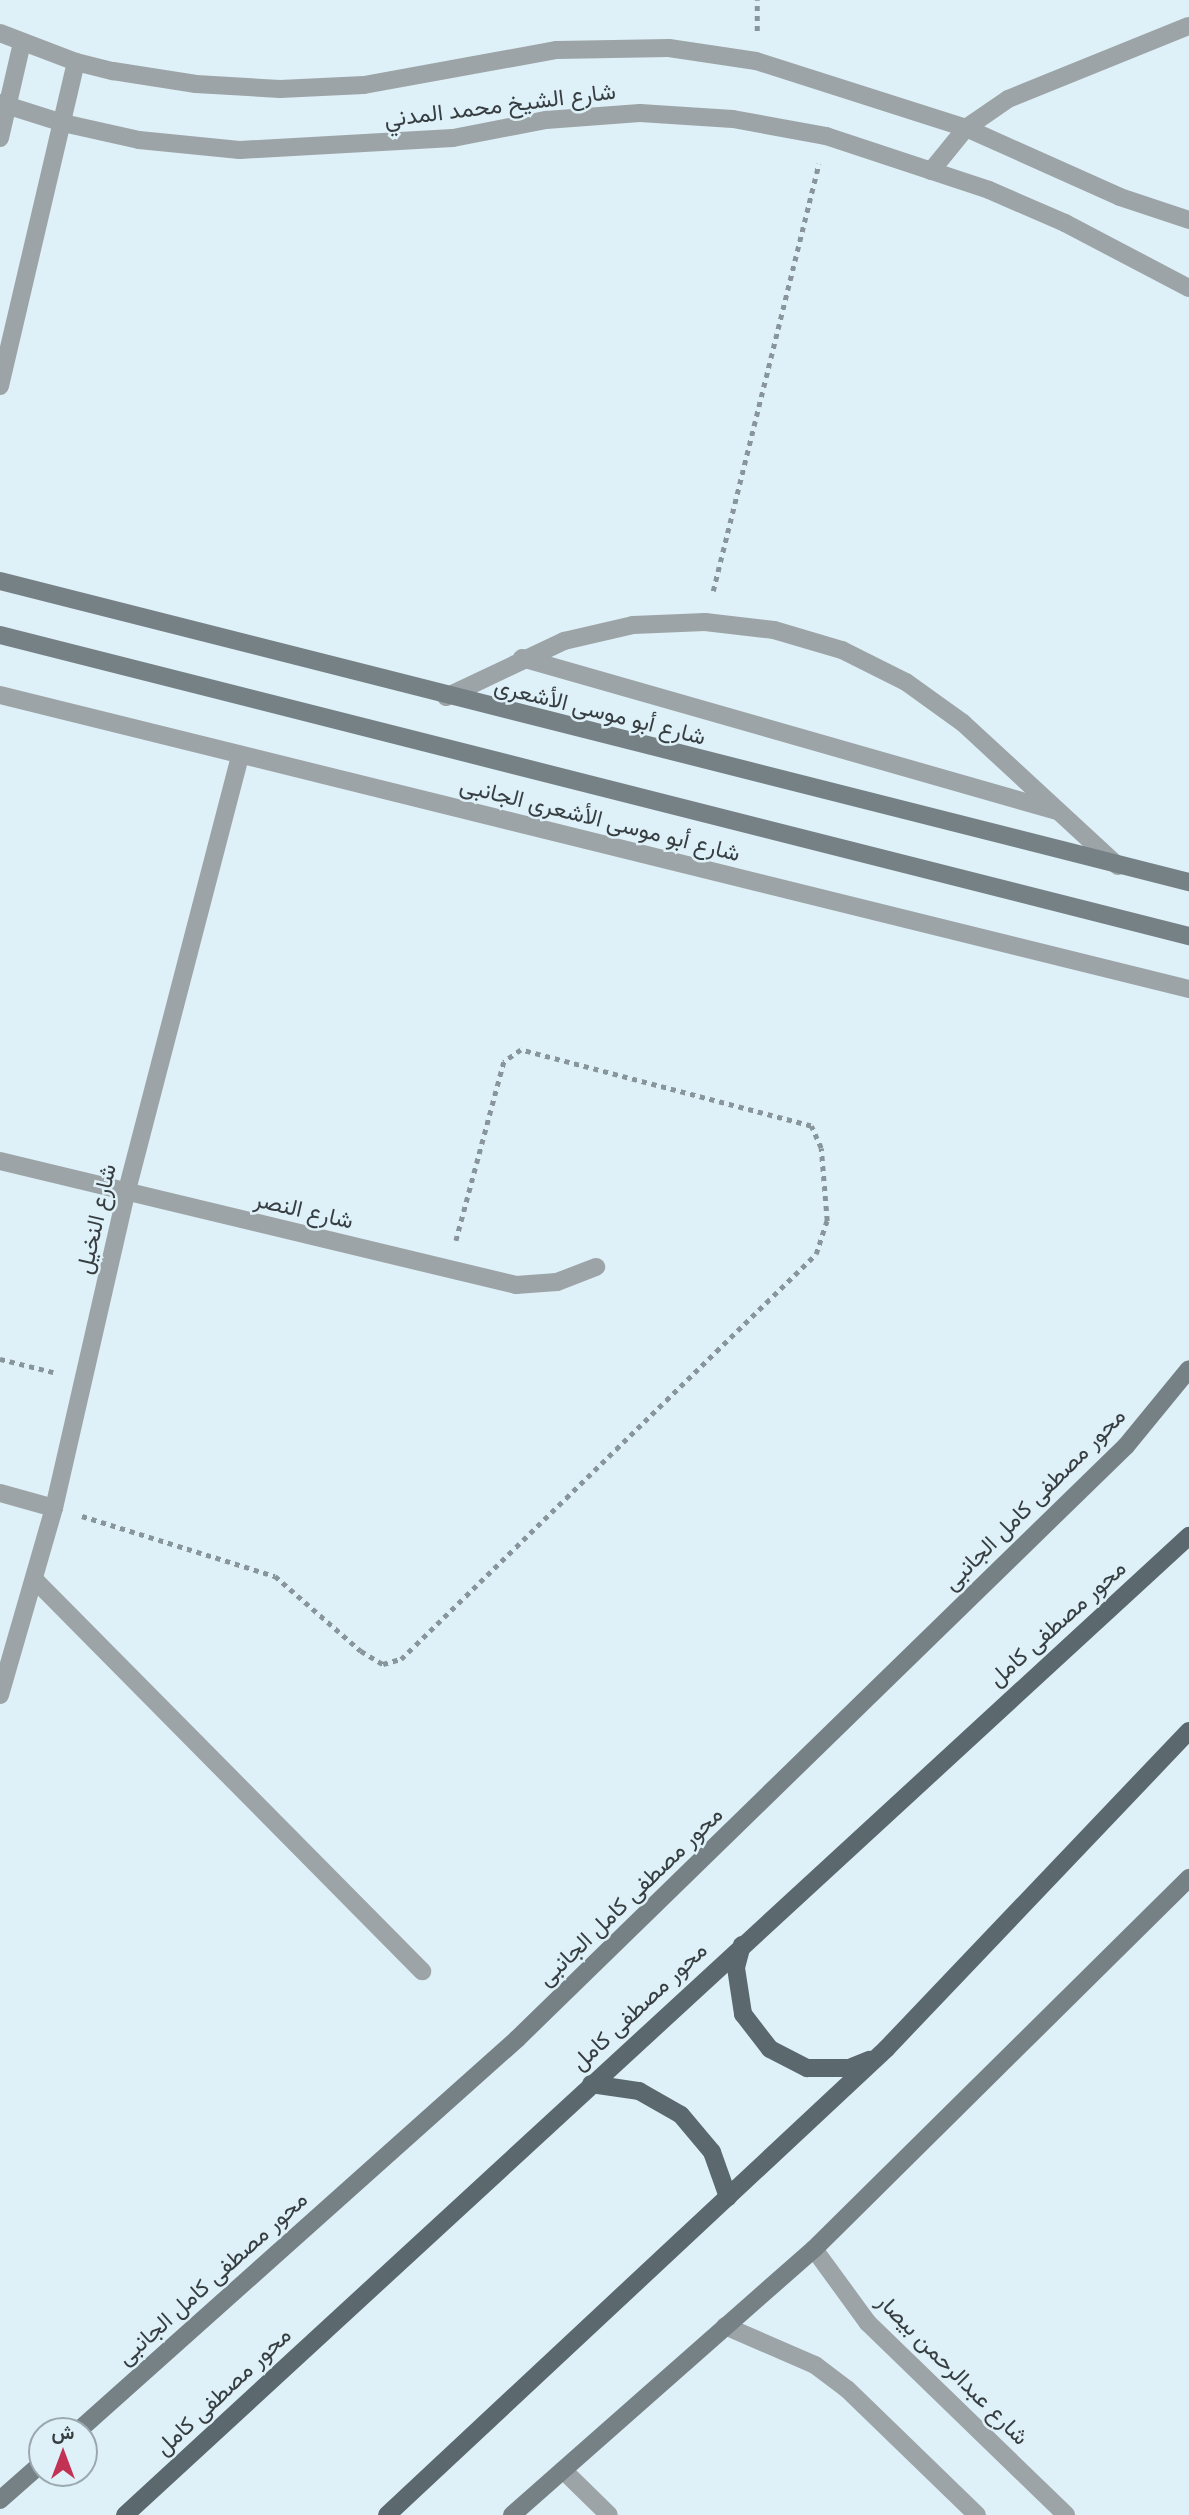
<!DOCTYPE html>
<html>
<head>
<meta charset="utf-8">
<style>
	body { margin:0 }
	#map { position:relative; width:1189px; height:2515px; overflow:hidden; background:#def0f8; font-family:"Space Grotesk",Vazirmatn,sans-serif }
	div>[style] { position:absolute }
	.path>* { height:4.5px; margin-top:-2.25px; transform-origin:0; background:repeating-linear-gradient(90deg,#88959a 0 5px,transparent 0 10px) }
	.lane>* { height:18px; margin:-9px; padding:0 9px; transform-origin:9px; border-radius:9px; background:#9da4a7 }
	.street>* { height:18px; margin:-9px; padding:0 9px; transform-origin:9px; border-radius:9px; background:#9da4a7 }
	.secondary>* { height:18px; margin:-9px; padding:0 9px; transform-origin:9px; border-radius:9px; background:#768186 }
	.primary>* { height:18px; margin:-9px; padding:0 9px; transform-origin:9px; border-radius:9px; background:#5b686e }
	span { translate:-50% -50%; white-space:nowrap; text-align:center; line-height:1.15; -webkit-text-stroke:5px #def0f8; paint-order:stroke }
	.street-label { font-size:23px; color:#373e41 }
	.north { position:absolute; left:28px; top:2417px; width:70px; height:70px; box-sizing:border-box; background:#def0f8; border:2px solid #9ba9af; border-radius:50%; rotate:0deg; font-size:19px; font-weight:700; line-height:28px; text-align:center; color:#373e41 }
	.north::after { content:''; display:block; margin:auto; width:24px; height:32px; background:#c23255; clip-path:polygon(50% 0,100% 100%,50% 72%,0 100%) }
</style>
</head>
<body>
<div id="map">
	<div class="path">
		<div style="left:757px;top:31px;width:31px;rotate:-90deg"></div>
		<div style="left:713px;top:591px;width:440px;rotate:-76.1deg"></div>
		<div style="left:0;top:1359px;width:55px;rotate:13.8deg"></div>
		<div style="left:82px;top:1516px;width:202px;rotate:17.3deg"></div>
		<div style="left:275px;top:1576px;width:114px;rotate:41.1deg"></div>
		<div style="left:361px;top:1651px;width:26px;rotate:31deg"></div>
		<div style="left:383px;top:1664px;width:19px;rotate:-16deg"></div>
		<div style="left:401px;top:1659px;width:580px;rotate:-44.3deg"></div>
		<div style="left:816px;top:1254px;width:35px;rotate:-72deg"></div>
		<div style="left:827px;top:1221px;width:73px;rotate:-94.7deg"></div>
		<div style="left:821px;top:1148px;width:24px;rotate:-114deg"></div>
		<div style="left:811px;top:1126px;width:300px;rotate:-165.3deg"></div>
		<div style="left:521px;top:1050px;width:21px;rotate:145deg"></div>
		<div style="left:504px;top:1062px;width:185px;rotate:105deg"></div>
	</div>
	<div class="lane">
		<div style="left:522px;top:658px;width:556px;rotate:15.96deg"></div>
		<div style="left:446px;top:697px;width:131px;rotate:-25.4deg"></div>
		<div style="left:564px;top:641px;width:71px;rotate:-13.1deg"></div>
		<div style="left:633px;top:625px;width:72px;rotate:-2.4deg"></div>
		<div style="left:705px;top:622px;width:69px;rotate:6.6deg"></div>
		<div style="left:774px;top:630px;width:71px;rotate:16.4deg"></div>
		<div style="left:842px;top:650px;width:72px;rotate:26.6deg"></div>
		<div style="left:906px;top:682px;width:70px;rotate:35.7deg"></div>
		<div style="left:963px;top:723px;width:211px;rotate:42.7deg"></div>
		<div style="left:0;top:1493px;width:56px;rotate:15.5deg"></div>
		<div style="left:563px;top:2470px;width:64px;rotate:44.4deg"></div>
	</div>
	<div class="street">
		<div style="left:0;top:33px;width:81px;rotate:20.9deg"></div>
		<div style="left:76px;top:62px;width:38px;rotate:14deg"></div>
		<div style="left:113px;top:71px;width:84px;rotate:8.9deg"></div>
		<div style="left:196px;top:84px;width:84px;rotate:3.4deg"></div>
		<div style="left:280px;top:89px;width:84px;rotate:-2.7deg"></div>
		<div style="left:364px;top:85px;width:196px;rotate:-10.3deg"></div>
		<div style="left:557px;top:50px;width:112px;rotate:-1deg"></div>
		<div style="left:669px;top:48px;width:88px;rotate:8.5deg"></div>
		<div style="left:756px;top:61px;width:220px;rotate:17.7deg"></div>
		<div style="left:966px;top:128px;width:169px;rotate:24.1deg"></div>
		<div style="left:1120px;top:197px;width:73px;rotate:18.4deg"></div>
		<div style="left:0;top:103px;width:66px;rotate:17.6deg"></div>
		<div style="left:63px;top:123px;width:78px;rotate:12.6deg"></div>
		<div style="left:139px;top:140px;width:101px;rotate:5.7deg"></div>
		<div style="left:240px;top:150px;width:213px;rotate:-3.2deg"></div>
		<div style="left:453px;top:138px;width:95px;rotate:-11deg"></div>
		<div style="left:546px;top:120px;width:94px;rotate:-4.3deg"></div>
		<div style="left:640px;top:113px;width:93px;rotate:3.7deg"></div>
		<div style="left:733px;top:119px;width:95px;rotate:10.4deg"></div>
		<div style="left:826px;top:136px;width:172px;rotate:18.3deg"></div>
		<div style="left:989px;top:190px;width:83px;rotate:23.5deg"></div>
		<div style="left:1065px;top:223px;width:140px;rotate:27.7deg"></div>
		<div style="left:0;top:138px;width:98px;rotate:-77deg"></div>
		<div style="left:931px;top:171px;width:55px;rotate:-50.9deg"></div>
		<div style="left:966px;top:128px;width:51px;rotate:-34.6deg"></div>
		<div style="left:1008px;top:99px;width:195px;rotate:-22deg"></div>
		<div style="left:0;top:386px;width:333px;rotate:-76.8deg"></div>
		<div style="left:0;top:695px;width:1225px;rotate:13.89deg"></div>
		<div style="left:0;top:1161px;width:531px;rotate:13.51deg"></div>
		<div style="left:516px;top:1285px;width:41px;rotate:-4.2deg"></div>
		<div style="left:557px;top:1282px;width:42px;rotate:-21deg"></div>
		<div style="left:34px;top:1579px;width:552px;rotate:45.29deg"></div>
		<div style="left:0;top:1695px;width:195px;rotate:-73.9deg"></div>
		<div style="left:54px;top:1508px;width:322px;rotate:-77.1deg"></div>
		<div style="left:126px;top:1194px;width:454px;rotate:-75.4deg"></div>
		<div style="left:814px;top:2249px;width:92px;rotate:53.9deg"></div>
		<div style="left:868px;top:2323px;width:276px;rotate:44.1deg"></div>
		<div style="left:725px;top:2326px;width:98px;rotate:23.4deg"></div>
		<div style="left:815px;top:2365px;width:40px;rotate:37deg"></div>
		<div style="left:847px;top:2389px;width:181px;rotate:44.1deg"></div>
	</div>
	<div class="secondary">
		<div style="left:0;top:581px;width:1227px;rotate:14.21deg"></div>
		<div style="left:0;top:635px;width:1227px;rotate:14.21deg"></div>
		<div style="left:78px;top:2431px;width:589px;rotate:-41.76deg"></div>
		<div style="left:517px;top:2039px;width:850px;rotate:-44.24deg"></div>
		<div style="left:1126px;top:1446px;width:99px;rotate:-50.7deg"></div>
		<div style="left:0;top:2500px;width:56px;rotate:-41.4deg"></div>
		<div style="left:512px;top:2515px;width:402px;rotate:-41.4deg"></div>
		<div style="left:814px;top:2249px;width:528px;rotate:-44.69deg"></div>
	</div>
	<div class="primary">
		<div style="left:742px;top:1945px;width:24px;rotate:105deg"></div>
		<div style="left:736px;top:1968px;width:47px;rotate:81.3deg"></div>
		<div style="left:743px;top:2014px;width:44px;rotate:52.4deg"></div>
		<div style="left:770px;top:2049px;width:42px;rotate:27.2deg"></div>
		<div style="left:807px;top:2068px;width:42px"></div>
		<div style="left:849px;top:2068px;width:22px;rotate:-22deg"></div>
		<div style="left:591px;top:2084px;width:49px;rotate:8.3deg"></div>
		<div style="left:639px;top:2091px;width:48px;rotate:29.7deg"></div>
		<div style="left:681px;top:2115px;width:48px;rotate:50deg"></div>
		<div style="left:712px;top:2152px;width:48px;rotate:70.4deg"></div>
		<div style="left:125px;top:2515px;width:1446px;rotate:-42.62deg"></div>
		<div style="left:387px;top:2515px;width:683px;rotate:-43.04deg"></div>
		<div style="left:886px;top:2049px;width:439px;rotate:-46.4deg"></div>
	</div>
	<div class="street-label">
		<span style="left:500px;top:105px;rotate:-7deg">شارع الشيخ محمد المدني</span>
		<span style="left:600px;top:711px;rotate:14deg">شارع أبو موسى الأشعرى</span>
		<span style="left:600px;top:819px;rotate:14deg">شارع أبو موسى الأشعرى الجانبى</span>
		<span style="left:304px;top:1210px;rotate:13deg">شارع النصر</span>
		<span style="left:96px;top:1219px;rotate:-77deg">شارع النخيل</span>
		<span style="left:1034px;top:1499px;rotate:-45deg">محور مصطفى كامل الجانبى</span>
		<span style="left:1057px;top:1623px;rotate:-42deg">محور مصطفى كامل</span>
		<span style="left:630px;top:1896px;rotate:-44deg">محور مصطفى كامل الجانبى</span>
		<span style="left:639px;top:2006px;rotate:-43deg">محور مصطفى كامل</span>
		<span style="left:212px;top:2278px;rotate:-42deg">محور مصطفى كامل الجانبى</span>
		<span style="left:953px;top:2369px;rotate:45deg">شارع عبدالرحمن بيصار</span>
		<span style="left:223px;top:2391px;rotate:-43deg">محور مصطفى كامل</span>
	</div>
	<div class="north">ش</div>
</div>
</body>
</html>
